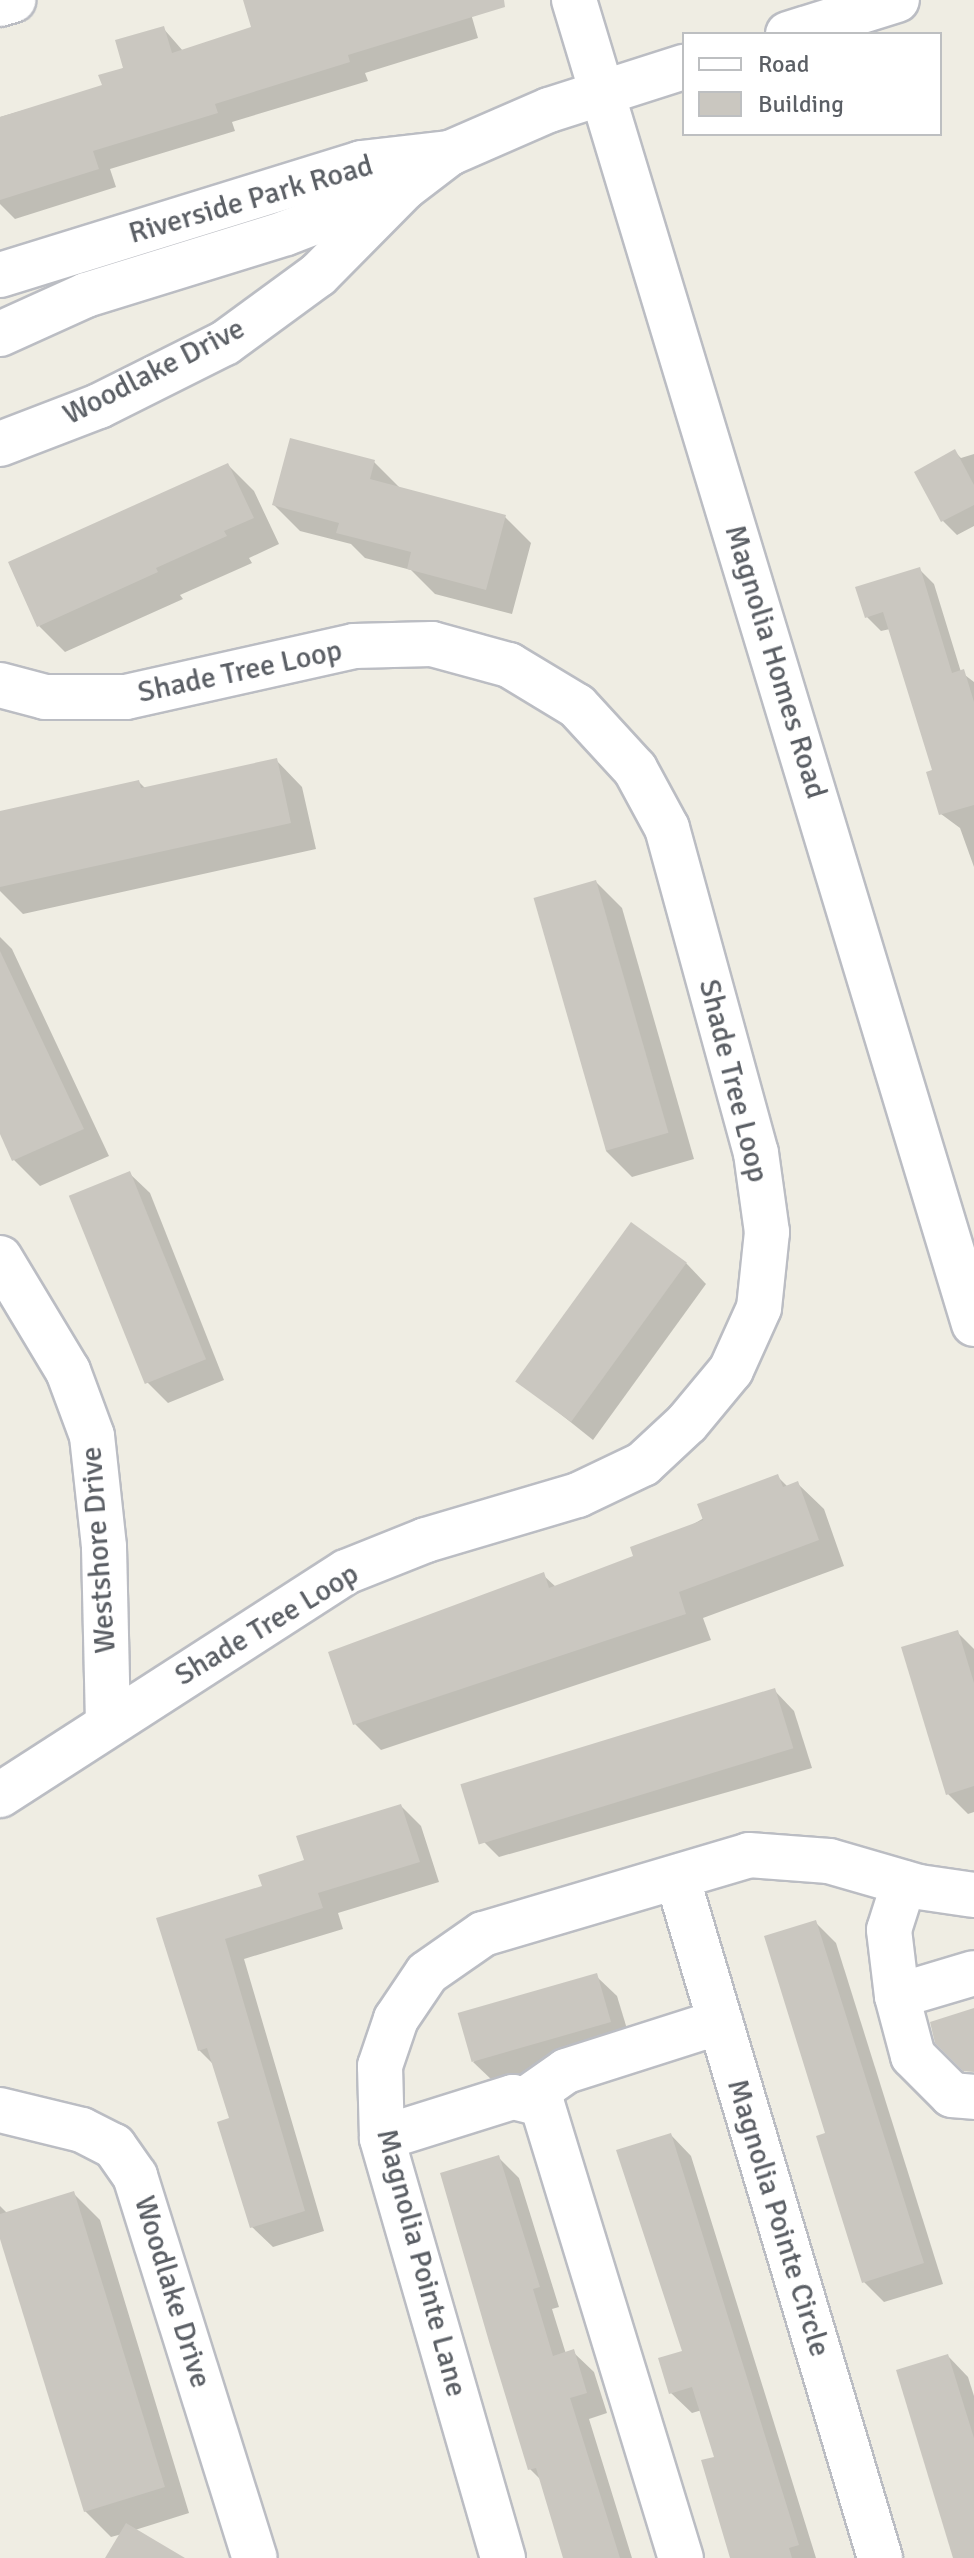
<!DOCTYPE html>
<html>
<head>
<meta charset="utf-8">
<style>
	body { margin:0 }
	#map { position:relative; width:974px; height:2558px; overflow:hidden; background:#efede3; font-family:Signika,sans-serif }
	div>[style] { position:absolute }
	.shadow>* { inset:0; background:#0003 }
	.building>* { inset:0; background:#cac7c0; transform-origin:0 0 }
	.roads { filter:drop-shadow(2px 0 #bbbdc3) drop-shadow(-2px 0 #bbbdc3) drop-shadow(0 2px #bbbdc3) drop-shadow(0 -2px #bbbdc3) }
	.minor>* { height:44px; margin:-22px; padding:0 22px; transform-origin:22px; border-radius:22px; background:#fff }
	span { translate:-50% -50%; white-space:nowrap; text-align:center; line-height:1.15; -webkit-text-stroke:6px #fff; paint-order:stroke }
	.street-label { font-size:30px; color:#5b5f65 }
	.legend { position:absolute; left:682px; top:32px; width:260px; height:104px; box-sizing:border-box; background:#fff; border:2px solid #bdbfc1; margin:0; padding:10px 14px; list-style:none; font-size:24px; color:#5b5f65 }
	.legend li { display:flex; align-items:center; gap:16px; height:40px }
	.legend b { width:40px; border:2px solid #bdbfc1 }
</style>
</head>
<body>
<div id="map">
	<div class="shadow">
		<div style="clip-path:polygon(260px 0,467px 0,478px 38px,365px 73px,368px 81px,232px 122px,235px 131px,110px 169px,116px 187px,15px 219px,0 204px,0 117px,104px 87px,163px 28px,183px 51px,253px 28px)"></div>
		<div style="clip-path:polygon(955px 452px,961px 458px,974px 454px,974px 526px,957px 535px,943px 521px,916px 473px)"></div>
		<div style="clip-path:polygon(374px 462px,401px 489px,505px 517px,531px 543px,512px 614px,435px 594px,411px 570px,365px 558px,351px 544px,300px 531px,274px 505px)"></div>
		<div style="clip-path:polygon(228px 465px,254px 491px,279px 544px,249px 558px,252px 563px,180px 595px,183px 599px,65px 652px,39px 626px)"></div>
		<div style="clip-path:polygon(919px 569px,934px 584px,961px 672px,974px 682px,974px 867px,960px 828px,941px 814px,935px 771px,890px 629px,881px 631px,867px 617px)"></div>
		<div style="clip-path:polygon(276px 760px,302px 787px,316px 849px,23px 914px,0 891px,0 813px,139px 782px,146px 789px)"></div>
		<div style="clip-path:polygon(596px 882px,622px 908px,694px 1159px,632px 1177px,606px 1151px)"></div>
		<div style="clip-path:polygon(0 937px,12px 949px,109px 1156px,40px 1186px,14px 1160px,0 1129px)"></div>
		<div style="clip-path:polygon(129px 1173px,150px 1193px,224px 1380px,168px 1403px,147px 1382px)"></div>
		<div style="clip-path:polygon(686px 1263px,706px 1284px,593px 1440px,518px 1380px)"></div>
		<div style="clip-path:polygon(777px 1476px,788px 1487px,797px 1483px,824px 1509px,844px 1566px,703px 1618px,711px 1640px,381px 1750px,355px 1724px,543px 1575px,556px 1587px,636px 1557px)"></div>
		<div style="clip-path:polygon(957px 1632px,974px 1649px,974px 1812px,968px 1814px,948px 1794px)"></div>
		<div style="clip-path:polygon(774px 1690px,794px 1711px,812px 1768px,499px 1857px,478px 1836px)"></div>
		<div style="clip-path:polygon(401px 1806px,421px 1826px,439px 1882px,338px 1913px,343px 1929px,244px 1959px,324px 2231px,273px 2247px,252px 2227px,232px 2119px,215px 2066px,199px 2050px,159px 1920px,264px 1888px)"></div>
		<div style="clip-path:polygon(815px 1922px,836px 1943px,943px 2284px,884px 2302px,864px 2282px,827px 2134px)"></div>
		<div style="clip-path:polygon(596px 1976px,617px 1996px,631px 2042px,494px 2082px,473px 2062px)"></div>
		<div style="clip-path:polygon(671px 2135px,691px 2156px,816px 2558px,733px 2558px,716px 2458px,702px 2410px,692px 2413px,671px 2393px,684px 2352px)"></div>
		<div style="clip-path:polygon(499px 2158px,519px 2178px,559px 2307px,552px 2309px,566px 2354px,573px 2352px,594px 2372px,607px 2413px,589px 2419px,632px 2558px,565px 2558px,542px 2481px,530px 2469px)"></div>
		<div style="clip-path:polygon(74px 2194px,100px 2220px,189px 2513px,135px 2530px,181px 2558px,107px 2558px,122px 2534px,111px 2537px,85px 2511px,0 2232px,0 2206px,8px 2214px)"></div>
		<div style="clip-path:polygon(948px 2356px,968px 2377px,974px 2396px,974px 2558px,955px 2558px)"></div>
	</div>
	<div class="building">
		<div style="clip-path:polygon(243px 0,504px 0,505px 7px,348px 55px,350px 62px,215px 104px,218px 113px,93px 151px,99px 169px,0 200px,0 117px,102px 85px,98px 75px,123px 68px,115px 40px,164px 26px,172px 53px,251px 27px)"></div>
		<div style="clip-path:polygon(290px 438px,375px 460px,370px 479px,506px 515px,486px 590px,407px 569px,411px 552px,336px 533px,339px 523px,272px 505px)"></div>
		<div style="clip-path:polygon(955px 449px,974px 485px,974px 505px,941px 522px,914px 472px)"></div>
		<div style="clip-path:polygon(228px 463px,254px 518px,224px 531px,227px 536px,156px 568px,158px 572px,37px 627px,8px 562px)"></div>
		<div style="clip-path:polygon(920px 567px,952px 673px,964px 669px,974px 702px,974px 805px,939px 815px,926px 772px,932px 770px,883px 612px,865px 618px,855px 587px)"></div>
		<div style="clip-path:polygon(277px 758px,291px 823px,0 887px,0 811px,139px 780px,141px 788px)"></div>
		<div style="left:596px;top:880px;width:263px;height:65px;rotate:74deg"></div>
		<div style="clip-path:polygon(0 951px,84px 1129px,12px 1161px,0 1134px)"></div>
		<div style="left:130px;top:1171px;width:203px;height:66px;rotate:68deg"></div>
		<div style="left:631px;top:1222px;width:69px;height:197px;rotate:36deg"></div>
		<div style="clip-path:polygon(778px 1474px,783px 1487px,798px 1481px,819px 1540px,679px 1592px,686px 1614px,353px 1725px,328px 1652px,544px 1572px,549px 1588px,633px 1556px,630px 1547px,703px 1520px,697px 1504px)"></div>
		<div style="clip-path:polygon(958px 1630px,974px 1683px,974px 1786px,946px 1795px,901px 1647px)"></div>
		<div style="left:775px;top:1688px;width:63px;height:329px;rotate:73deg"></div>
		<div style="clip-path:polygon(401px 1804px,420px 1862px,318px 1893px,323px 1908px,225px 1939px,305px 2211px,250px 2228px,217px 2122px,229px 2118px,207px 2048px,198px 2051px,156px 1918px,262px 1886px,258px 1875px,304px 1860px,296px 1836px)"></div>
		<div style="clip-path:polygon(816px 1920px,924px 2263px,862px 2283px,816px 2136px,825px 2133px,764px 1936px)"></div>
		<div style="left:597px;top:1973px;width:51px;height:145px;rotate:74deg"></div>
		<div style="clip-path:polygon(974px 2008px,974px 2072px,963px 2071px,935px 2043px,930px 2022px)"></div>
		<div style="clip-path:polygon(671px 2133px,799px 2545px,789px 2548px,792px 2558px,730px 2558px,701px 2460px,714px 2457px,692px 2387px,669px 2394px,658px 2358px,682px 2351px,616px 2150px)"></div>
		<div style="clip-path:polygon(499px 2155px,540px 2287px,533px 2289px,553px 2356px,574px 2349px,587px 2393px,570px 2398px,620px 2558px,563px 2558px,536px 2468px,528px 2470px,490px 2345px,440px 2173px)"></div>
		<div style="clip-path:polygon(74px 2191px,165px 2487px,84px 2512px,0 2239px,0 2214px)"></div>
		<div style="clip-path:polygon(948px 2354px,974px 2438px,974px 2558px,953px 2558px,896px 2370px)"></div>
		<div style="clip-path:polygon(126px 2523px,185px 2558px,105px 2558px)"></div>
	</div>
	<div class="roads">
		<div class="minor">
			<div style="left:574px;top:0;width:1383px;rotate:73.19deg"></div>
			<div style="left:0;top:4px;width:14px;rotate:-17deg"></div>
			<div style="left:788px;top:34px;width:114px;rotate:-17.3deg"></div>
			<div style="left:0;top:275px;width:378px;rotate:-17.2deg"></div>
			<div style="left:361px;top:163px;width:90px;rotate:-6.4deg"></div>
			<div style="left:450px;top:153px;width:108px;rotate:-23.5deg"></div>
			<div style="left:549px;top:110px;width:142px;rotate:-17.7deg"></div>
			<div style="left:0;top:334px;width:94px;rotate:-24.4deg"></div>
			<div style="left:86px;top:295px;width:209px;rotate:-17.2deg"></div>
			<div style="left:286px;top:233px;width:111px;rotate:-21deg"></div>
			<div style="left:0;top:444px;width:106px;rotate:-21deg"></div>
			<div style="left:99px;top:406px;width:141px;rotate:-26.6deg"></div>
			<div style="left:225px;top:343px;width:115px;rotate:-36.2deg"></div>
			<div style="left:318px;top:275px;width:122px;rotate:-45.3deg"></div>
			<div style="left:404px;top:188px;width:58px;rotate:-37.3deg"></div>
			<div style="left:0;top:685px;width:47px;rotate:14.9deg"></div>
			<div style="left:45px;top:697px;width:81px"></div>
			<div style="left:126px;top:697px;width:234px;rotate:-12.6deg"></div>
			<div style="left:354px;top:646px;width:78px;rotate:-1.5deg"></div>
			<div style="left:432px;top:644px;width:80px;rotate:15.3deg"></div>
			<div style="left:509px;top:665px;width:79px;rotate:31.1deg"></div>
			<div style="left:577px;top:706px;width:86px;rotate:47.4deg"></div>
			<div style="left:635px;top:769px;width:67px;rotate:61.5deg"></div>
			<div style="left:667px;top:828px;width:337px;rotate:74.7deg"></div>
			<div style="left:756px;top:1153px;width:80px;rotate:82.1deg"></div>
			<div style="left:767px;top:1232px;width:76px;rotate:96deg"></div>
			<div style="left:759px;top:1308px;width:68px;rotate:114.3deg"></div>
			<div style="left:731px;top:1370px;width:69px;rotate:129.7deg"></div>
			<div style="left:687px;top:1423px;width:60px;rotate:137deg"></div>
			<div style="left:643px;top:1464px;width:72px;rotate:154.5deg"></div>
			<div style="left:578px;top:1495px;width:159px;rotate:163.5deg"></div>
			<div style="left:426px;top:1540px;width:86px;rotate:158.2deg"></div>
			<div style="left:346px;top:1572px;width:412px;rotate:147.2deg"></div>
			<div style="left:0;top:1258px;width:132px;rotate:59deg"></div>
			<div style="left:68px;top:1371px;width:69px;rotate:69.7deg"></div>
			<div style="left:92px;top:1436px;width:112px;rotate:83.8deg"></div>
			<div style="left:104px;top:1547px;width:175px;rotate:88.7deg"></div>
			<div style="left:677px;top:1877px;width:711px;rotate:73.4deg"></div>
			<div style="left:904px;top:1883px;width:49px;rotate:107.7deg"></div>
			<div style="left:889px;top:1930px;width:66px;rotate:83.1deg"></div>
			<div style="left:897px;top:1996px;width:62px;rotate:75.1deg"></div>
			<div style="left:913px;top:2056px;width:55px;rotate:45deg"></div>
			<div style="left:952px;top:2095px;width:22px;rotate:5deg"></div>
			<div style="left:897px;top:1996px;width:80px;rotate:-16.6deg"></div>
			<div style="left:529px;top:2097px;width:45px;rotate:-35.1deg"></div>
			<div style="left:566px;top:2071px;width:162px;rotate:-17.7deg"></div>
			<div style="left:0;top:2110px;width:84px;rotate:13.7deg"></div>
			<div style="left:82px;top:2130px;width:36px;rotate:27deg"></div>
			<div style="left:114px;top:2146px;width:37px;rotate:55deg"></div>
			<div style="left:135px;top:2176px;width:400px;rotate:72.6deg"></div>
			<div style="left:382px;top:2138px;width:137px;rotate:-17.4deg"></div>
			<div style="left:513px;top:2097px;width:30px;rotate:14deg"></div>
			<div style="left:542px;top:2104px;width:475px;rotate:73deg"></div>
			<div style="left:503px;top:2558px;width:437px;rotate:-106.1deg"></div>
			<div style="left:382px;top:2138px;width:72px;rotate:-91.6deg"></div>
			<div style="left:380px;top:2066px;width:50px;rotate:-71.2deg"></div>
			<div style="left:396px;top:2019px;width:55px;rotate:-56deg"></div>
			<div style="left:427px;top:1973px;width:68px;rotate:-34.9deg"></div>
			<div style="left:483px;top:1934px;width:277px;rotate:-16.5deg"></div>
			<div style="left:749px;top:1855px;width:80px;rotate:4.3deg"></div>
			<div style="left:829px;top:1861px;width:94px;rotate:16.1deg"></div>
			<div style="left:919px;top:1887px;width:56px;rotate:8.3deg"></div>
		</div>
	</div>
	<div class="street-label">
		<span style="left:251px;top:200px;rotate:-16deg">Riverside Park Road</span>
		<span style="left:154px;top:372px;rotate:-27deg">Woodlake Drive</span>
		<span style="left:775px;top:662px;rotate:73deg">Magnolia Homes Road</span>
		<span style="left:240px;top:672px;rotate:-12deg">Shade Tree Loop</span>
		<span style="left:733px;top:1081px;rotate:76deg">Shade Tree Loop</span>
		<span style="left:99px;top:1550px;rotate:-94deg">Westshore Drive</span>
		<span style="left:267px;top:1625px;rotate:-31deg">Shade Tree Loop</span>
		<span style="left:778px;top:2218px;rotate:73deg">Magnolia Pointe Circle</span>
		<span style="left:421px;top:2263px;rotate:75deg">Magnolia Pointe Lane</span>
		<span style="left:172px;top:2292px;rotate:73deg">Woodlake Drive</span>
	</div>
	<ul class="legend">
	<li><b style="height:10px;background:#fff"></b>Road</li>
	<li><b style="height:22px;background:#cac7c0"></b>Building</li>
	</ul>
</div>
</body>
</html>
